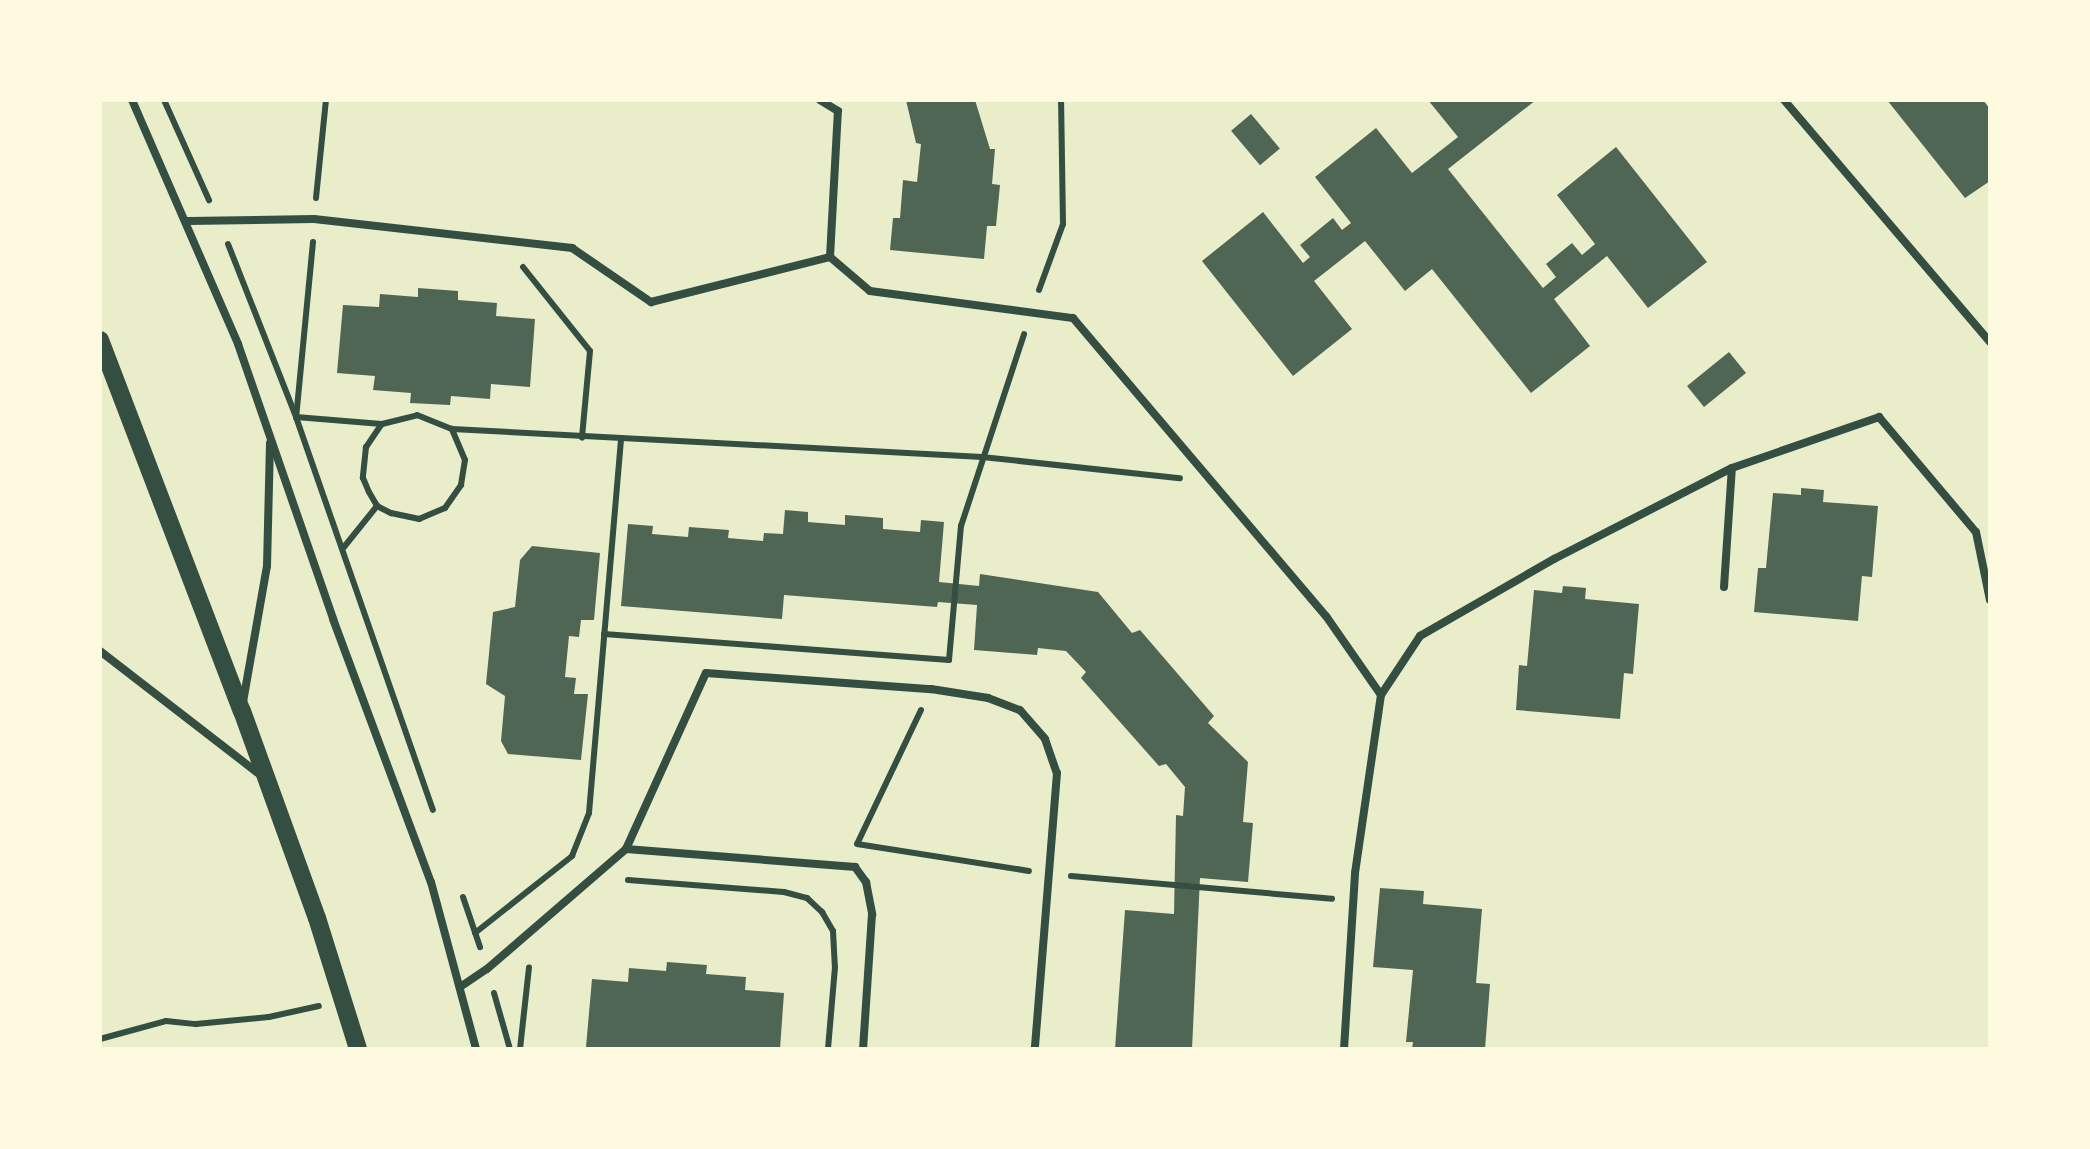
<!DOCTYPE html>
<html>
<head>
<meta charset="utf-8">
<style>
	body { margin:0 }
	#map { position:relative; width:2090px; height:1149px; overflow:hidden; background:#e9edc9; font-family:"Sofia Sans Condensed",sans-serif }
	div>[style] { position:absolute }
	.building>* { inset:0; background:#4f6655; transform-origin:0 0 }
	.path>* { height:6px; margin:-3px; padding:0 3px; transform-origin:3px; border-radius:3px; background:#344e41 }
	.service>* { height:8px; margin:-4px; padding:0 4px; transform-origin:4px; border-radius:4px; background:#344e41 }
	.tertiary>* { height:18px; margin:-9px; padding:0 9px; transform-origin:9px; border-radius:9px; background:#344e41 }
	span { translate:-50% -50%; white-space:nowrap; text-align:center; line-height:1.15; -webkit-text-stroke:10px #fefae0; paint-order:stroke }
	.frame { position:absolute; inset:0; border:102px solid #fefae0; pointer-events:none }
</style>
</head>
<body>
<div id="map">
	<div class="building">
		<div style="clip-path:polygon(906px 100px,975px 100px,990px 149px,995px 149px,992px 184px,1000px 185px,996px 226px,987px 226px,984px 259px,890px 250px,893px 218px,900px 218px,903px 180px,917px 182px,921px 144px,916px 143px)"></div>
		<div style="clip-path:polygon(1428px 100px,1536px 100px,1448px 169px,1543px 288px,1556px 277px,1546px 264px,1572px 243px,1582px 255px,1595px 244px,1557px 195px,1616px 147px,1707px 262px,1648px 308px,1607px 256px,1554px 299px,1590px 346px,1531px 393px,1432px 269px,1405px 291px,1365px 241px,1314px 281px,1352px 329px,1293px 376px,1202px 261px,1263px 212px,1303px 263px,1310px 257px,1300px 245px,1333px 218px,1342px 230px,1351px 223px,1315px 177px,1376px 128px,1412px 173px,1458px 137px)"></div>
		<div style="clip-path:polygon(1887px 100px,1983px 100px,1990px 109px,1990px 181px,1965px 198px)"></div>
		<div style="left:1251px;top:114px;width:45px;height:26px;rotate:50deg"></div>
		<div style="clip-path:polygon(418px 288px,458px 291px,458px 300px,497px 303px,496px 316px,535px 319px,530px 387px,491px 384px,490px 399px,451px 396px,450px 405px,410px 403px,411px 393px,373px 390px,375px 376px,337px 373px,343px 305px,379px 307px,380px 294px,418px 297px)"></div>
		<div style="left:1729px;top:352px;width:27px;height:54px;rotate:51deg"></div>
		<div style="clip-path:polygon(1801px 488px,1824px 490px,1823px 502px,1878px 506px,1872px 577px,1862px 576px,1858px 621px,1754px 612px,1758px 568px,1766px 568px,1773px 493px,1801px 495px)"></div>
		<div style="clip-path:polygon(785px 510px,808px 512px,808px 522px,845px 525px,845px 515px,883px 518px,883px 529px,920px 532px,921px 520px,944px 522px,939px 582px,979px 586px,980px 574px,1098px 592px,1132px 633px,1140px 630px,1214px 716px,1208px 723px,1248px 762px,1243px 822px,1253px 823px,1248px 882px,1200px 878px,1192px 1049px,1115px 1049px,1125px 910px,1174px 914px,1176px 815px,1183px 816px,1185px 787px,1166px 764px,1159px 766px,1081px 678px,1086px 672px,1066px 651px,1038px 648px,1037px 655px,974px 650px,977px 605px,938px 602px,937px 607px,784px 595px,782px 619px,621px 606px,628px 524px,653px 526px,652px 534px,688px 537px,689px 527px,729px 530px,728px 538px,763px 541px,764px 533px,783px 534px)"></div>
		<div style="clip-path:polygon(532px 546px,600px 553px,594px 620px,581px 620px,579px 637px,569px 636px,565px 677px,576px 678px,574px 694px,588px 694px,581px 760px,508px 754px,501px 741px,505px 696px,486px 684px,493px 612px,515px 607px,520px 560px)"></div>
		<div style="clip-path:polygon(1563px 586px,1586px 588px,1585px 599px,1639px 604px,1633px 674px,1624px 673px,1620px 719px,1516px 710px,1519px 665px,1527px 666px,1534px 590px,1562px 593px)"></div>
		<div style="clip-path:polygon(1380px 888px,1424px 891px,1423px 904px,1482px 909px,1476px 983px,1490px 984px,1485px 1049px,1412px 1049px,1413px 1042px,1406px 1042px,1413px 970px,1373px 967px)"></div>
		<div style="clip-path:polygon(667px 962px,707px 965px,706px 974px,746px 977px,745px 990px,784px 993px,780px 1049px,586px 1047px,592px 979px,628px 982px,629px 968px,666px 971px)"></div>
	</div>
	<div class="path">
		<div style="left:164px;top:100px;width:110px;rotate:65.8deg"></div>
		<div style="left:316px;top:198px;width:99px;rotate:-84.2deg"></div>
		<div style="left:313px;top:242px;width:176px;rotate:95.5deg"></div>
		<div style="left:296px;top:417px;width:86px;rotate:4.7deg"></div>
		<div style="left:382px;top:424px;width:36px;rotate:-14deg"></div>
		<div style="left:417px;top:415px;width:38px;rotate:22deg"></div>
		<div style="left:452px;top:429px;width:531px;rotate:3.02deg"></div>
		<div style="left:982px;top:457px;width:199px;rotate:6.1deg"></div>
		<div style="left:228px;top:244px;width:186px;rotate:68.5deg"></div>
		<div style="left:296px;top:417px;width:416px;rotate:70.8deg"></div>
		<div style="left:523px;top:267px;width:107px;rotate:51.4deg"></div>
		<div style="left:590px;top:351px;width:87px;rotate:95.3deg"></div>
		<div style="left:1039px;top:290px;width:70px;rotate:-70deg"></div>
		<div style="left:1063px;top:224px;width:124px;rotate:-90.9deg"></div>
		<div style="left:381px;top:425px;width:27px;rotate:124deg"></div>
		<div style="left:366px;top:447px;width:31px;rotate:96deg"></div>
		<div style="left:363px;top:478px;width:15px;rotate:67deg"></div>
		<div style="left:369px;top:492px;width:16px;rotate:60deg"></div>
		<div style="left:377px;top:506px;width:16px;rotate:27deg"></div>
		<div style="left:391px;top:513px;width:29px;rotate:12deg"></div>
		<div style="left:419px;top:519px;width:28px;rotate:-23deg"></div>
		<div style="left:445px;top:508px;width:28px;rotate:-55deg"></div>
		<div style="left:461px;top:485px;width:25px;rotate:-81deg"></div>
		<div style="left:465px;top:460px;width:34px;rotate:-113deg"></div>
		<div style="left:344px;top:547px;width:53px;rotate:-51.2deg"></div>
		<div style="left:604px;top:634px;width:346px;rotate:4.3deg"></div>
		<div style="left:949px;top:660px;width:135px;rotate:-84.9deg"></div>
		<div style="left:961px;top:526px;width:202px;rotate:-71.8deg"></div>
		<div style="left:921px;top:710px;width:148px;rotate:115.5deg"></div>
		<div style="left:857px;top:844px;width:174px;rotate:8.9deg"></div>
		<div style="left:1071px;top:876px;width:262px;rotate:5deg"></div>
		<div style="left:628px;top:880px;width:156px;rotate:4.4deg"></div>
		<div style="left:784px;top:892px;width:24px;rotate:15deg"></div>
		<div style="left:807px;top:898px;width:21px;rotate:43deg"></div>
		<div style="left:822px;top:912px;width:22px;rotate:60deg"></div>
		<div style="left:833px;top:931px;width:36px;rotate:87deg"></div>
		<div style="left:835px;top:967px;width:82px;rotate:94.9deg"></div>
		<div style="left:463px;top:897px;width:53px;rotate:71.2deg"></div>
		<div style="left:475px;top:933px;width:124px;rotate:-38.4deg"></div>
		<div style="left:572px;top:856px;width:46px;rotate:-68.4deg"></div>
		<div style="left:589px;top:813px;width:373px;rotate:-85.1deg"></div>
		<div style="left:494px;top:993px;width:58px;rotate:74.1deg"></div>
		<div style="left:100px;top:1039px;width:68px;rotate:-15.3deg"></div>
		<div style="left:166px;top:1021px;width:30px;rotate:6deg"></div>
		<div style="left:196px;top:1024px;width:73px;rotate:-5.5deg"></div>
		<div style="left:269px;top:1017px;width:51px;rotate:-12.4deg"></div>
		<div style="left:520px;top:1049px;width:82px;rotate:-83.7deg"></div>
	</div>
	<div class="service">
		<div style="left:132px;top:100px;width:266px;rotate:66.5deg"></div>
		<div style="left:238px;top:344px;width:291px;rotate:70.9deg"></div>
		<div style="left:333px;top:619px;width:281px;rotate:69.6deg"></div>
		<div style="left:431px;top:882px;width:173px;rotate:74.9deg"></div>
		<div style="left:1784px;top:100px;width:318px;rotate:49.6deg"></div>
		<div style="left:188px;top:221px;width:126px;rotate:-0.9deg"></div>
		<div style="left:314px;top:219px;width:260px;rotate:6.4deg"></div>
		<div style="left:572px;top:248px;width:96px;rotate:34.4deg"></div>
		<div style="left:651px;top:302px;width:185px;rotate:-14.1deg"></div>
		<div style="left:830px;top:257px;width:146px;rotate:-86.9deg"></div>
		<div style="left:838px;top:111px;width:21px;rotate:-149deg"></div>
		<div style="left:830px;top:257px;width:52px;rotate:40.4deg"></div>
		<div style="left:870px;top:291px;width:205px;rotate:7.6deg"></div>
		<div style="left:1073px;top:318px;width:391px;rotate:49.7deg"></div>
		<div style="left:1326px;top:616px;width:96px;rotate:55.2deg"></div>
		<div style="left:1724px;top:587px;width:119px;rotate:-86.2deg"></div>
		<div style="left:1732px;top:468px;width:156px;rotate:-19.1deg"></div>
		<div style="left:1879px;top:417px;width:150px;rotate:49.9deg"></div>
		<div style="left:1976px;top:532px;width:69px;rotate:78.4deg"></div>
		<div style="left:100px;top:651px;width:205px;rotate:37.7deg"></div>
		<div style="left:243px;top:702px;width:138px;rotate:-80deg"></div>
		<div style="left:267px;top:566px;width:123px;rotate:-88.6deg"></div>
		<div style="left:626px;top:849px;width:230px;rotate:4.5deg"></div>
		<div style="left:855px;top:867px;width:19px;rotate:54deg"></div>
		<div style="left:866px;top:882px;width:33px;rotate:79deg"></div>
		<div style="left:872px;top:914px;width:135px;rotate:93.8deg"></div>
		<div style="left:463px;top:985px;width:29px;rotate:-34deg"></div>
		<div style="left:487px;top:969px;width:184px;rotate:-40.8deg"></div>
		<div style="left:626px;top:849px;width:193px;rotate:-65.6deg"></div>
		<div style="left:706px;top:673px;width:226px;rotate:4.1deg"></div>
		<div style="left:931px;top:689px;width:58px;rotate:9deg"></div>
		<div style="left:988px;top:698px;width:34px;rotate:21deg"></div>
		<div style="left:1020px;top:710px;width:38px;rotate:49deg"></div>
		<div style="left:1045px;top:739px;width:36px;rotate:71deg"></div>
		<div style="left:1057px;top:773px;width:277px;rotate:94.6deg"></div>
		<div style="left:1344px;top:1049px;width:176px;rotate:-86.4deg"></div>
		<div style="left:1355px;top:873px;width:180px;rotate:-81.7deg"></div>
		<div style="left:1381px;top:695px;width:71px;rotate:-56.5deg"></div>
		<div style="left:1420px;top:636px;width:155px;rotate:-29.9deg"></div>
		<div style="left:1554px;top:559px;width:200px;rotate:-27.1deg"></div>
	</div>
	<div class="tertiary">
		<div style="left:100px;top:340px;width:397px;rotate:69.1deg"></div>
		<div style="left:242px;top:711px;width:220px;rotate:70.1deg"></div>
		<div style="left:317px;top:918px;width:137px;rotate:72.6deg"></div>
	</div>
	<div class="frame"></div>
</div>
</body>
</html>
